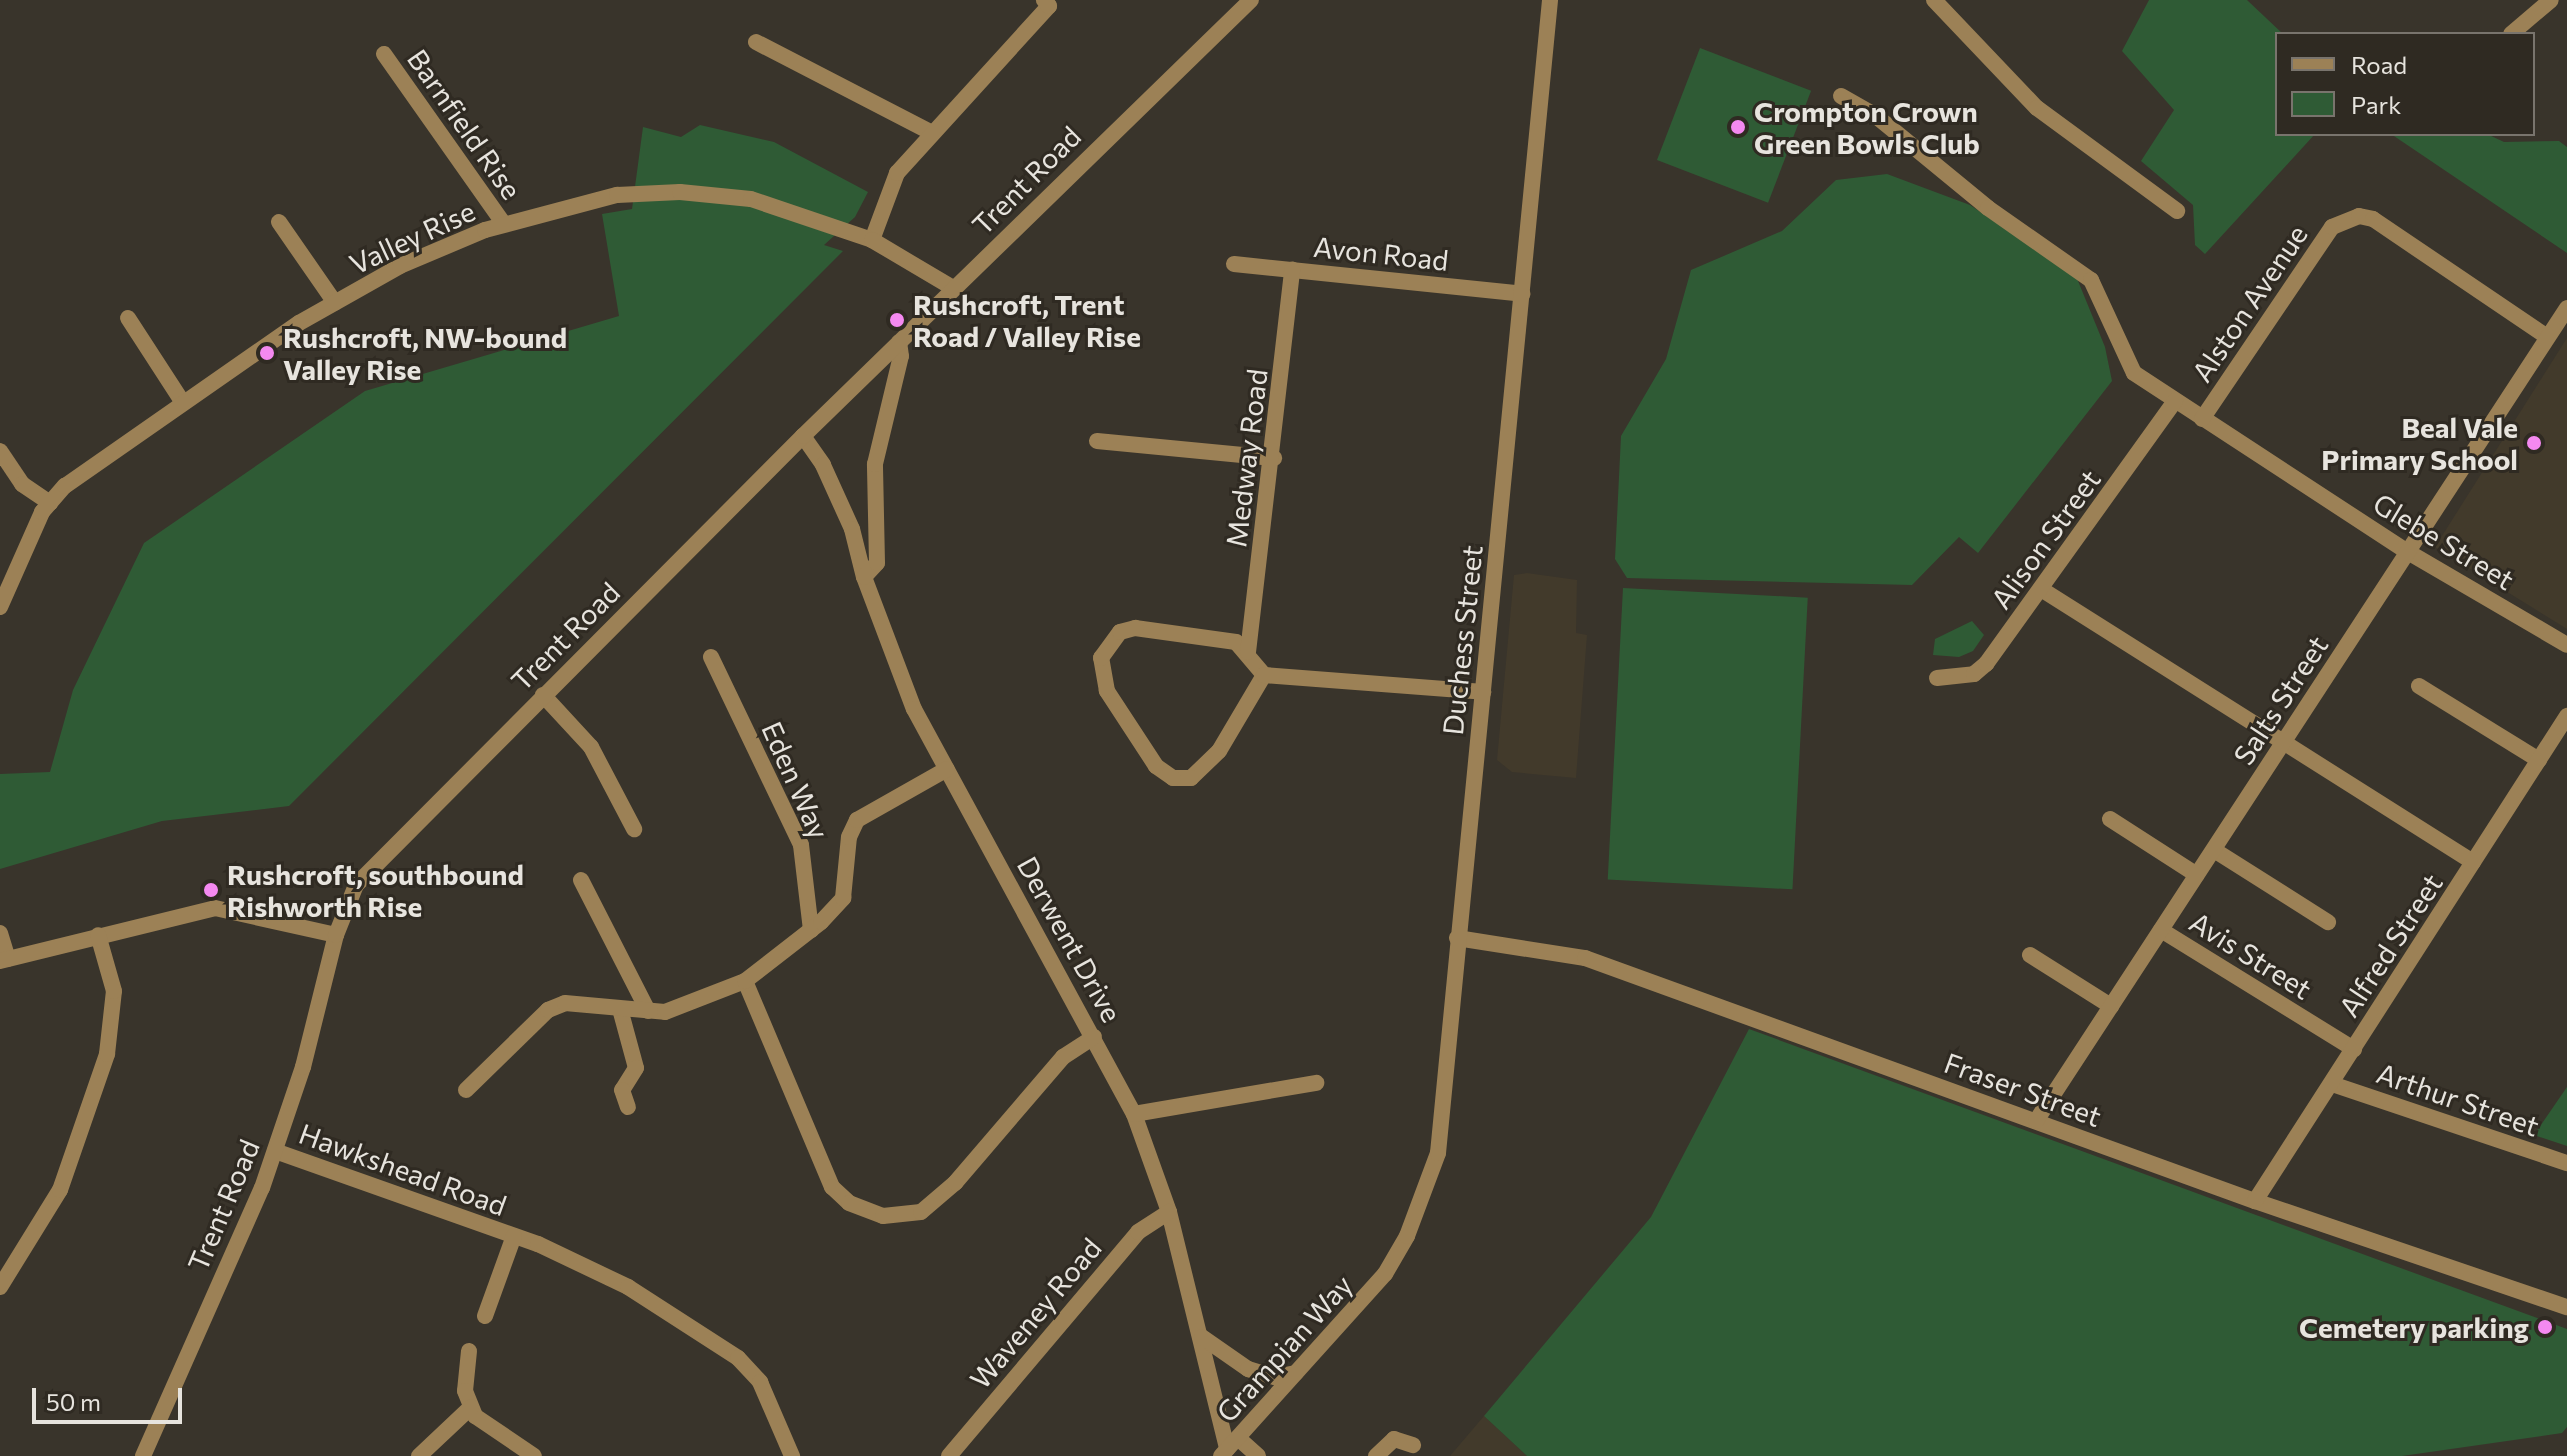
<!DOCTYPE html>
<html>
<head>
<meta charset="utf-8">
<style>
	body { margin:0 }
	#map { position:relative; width:2567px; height:1456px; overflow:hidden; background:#39342b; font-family:Commissioner,sans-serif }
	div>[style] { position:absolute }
	.built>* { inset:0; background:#423a2b }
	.green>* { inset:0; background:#2f5b35; transform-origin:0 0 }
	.street>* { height:16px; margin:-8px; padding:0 8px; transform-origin:8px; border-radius:8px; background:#9c8156 }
	.dots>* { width:22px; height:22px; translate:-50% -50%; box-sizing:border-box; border:4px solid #2f2a22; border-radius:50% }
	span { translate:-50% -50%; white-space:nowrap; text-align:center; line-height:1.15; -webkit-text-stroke:6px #2f2a22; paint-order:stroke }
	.poi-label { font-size:28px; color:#e7e4de; font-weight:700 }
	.left { translate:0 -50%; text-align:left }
	.right { translate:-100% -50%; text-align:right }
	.street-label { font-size:28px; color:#e7e4de }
	.legend { position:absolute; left:2275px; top:32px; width:260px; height:104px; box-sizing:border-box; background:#2f2a22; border:2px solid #79746d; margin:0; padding:10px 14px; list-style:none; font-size:24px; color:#e7e4de }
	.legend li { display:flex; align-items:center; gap:16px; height:40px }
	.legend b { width:40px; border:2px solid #79746d }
	.scale { position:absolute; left:32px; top:1388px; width:150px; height:36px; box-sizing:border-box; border:4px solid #e7e4de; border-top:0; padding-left:10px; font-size:24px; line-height:28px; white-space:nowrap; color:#e7e4de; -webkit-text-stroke:6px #2f2a22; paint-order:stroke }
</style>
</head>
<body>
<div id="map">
	<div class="built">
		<div style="clip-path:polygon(2567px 338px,2567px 629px,2435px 547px)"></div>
		<div style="clip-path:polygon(1527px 573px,1577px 580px,1576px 633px,1587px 635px,1576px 778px,1512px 772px,1497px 760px,1514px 575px)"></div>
		<div style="clip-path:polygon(1484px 1416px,1527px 1456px,1450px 1456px)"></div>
	</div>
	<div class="green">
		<div style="clip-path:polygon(2149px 0,2247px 0,2283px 34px,2277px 34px,2277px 134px,2315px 134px,2205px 254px,2195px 245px,2193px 205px,2141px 161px,2174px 110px,2122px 51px)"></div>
		<div style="left:1700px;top:48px;width:119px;height:120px;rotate:21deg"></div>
		<div style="clip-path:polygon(700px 125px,774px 142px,868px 192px,855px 217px,824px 245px,843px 251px,289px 806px,162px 821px,0 869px,0 774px,50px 772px,73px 690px,144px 543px,365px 391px,619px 316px,602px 214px,632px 209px,643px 127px,681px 137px)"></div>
		<div style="clip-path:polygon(2391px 134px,2487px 134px,2504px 142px,2559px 141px,2567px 147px,2567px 253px)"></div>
		<div style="clip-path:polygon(1887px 174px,1970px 205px,2076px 276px,2105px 347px,2112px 381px,1978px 553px,1959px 537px,1912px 585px,1627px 578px,1615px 559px,1621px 436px,1666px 359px,1691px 270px,1782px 231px,1836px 180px)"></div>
		<div style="left:1623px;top:588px;width:185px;height:292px;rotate:3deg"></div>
		<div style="clip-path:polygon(1972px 621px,1984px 635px,1973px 651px,1959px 657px,1933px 655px,1935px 639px)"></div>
		<div style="clip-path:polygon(1749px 1029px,2567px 1329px,2567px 1427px,2562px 1433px,2402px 1456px,1527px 1456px,1484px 1416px,1651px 1217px)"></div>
		<div style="clip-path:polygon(2567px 1087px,2567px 1146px,2534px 1135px)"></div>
	</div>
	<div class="street">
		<div style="left:1934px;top:0;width:149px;rotate:46.4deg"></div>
		<div style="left:2037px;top:108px;width:174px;rotate:36.3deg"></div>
		<div style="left:2511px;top:34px;width:52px;rotate:-40.4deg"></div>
		<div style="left:756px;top:42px;width:198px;rotate:27.3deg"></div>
		<div style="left:384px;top:54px;width:208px;rotate:54.8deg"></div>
		<div style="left:1841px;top:96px;width:40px;rotate:29.7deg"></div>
		<div style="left:1876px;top:116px;width:145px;rotate:39.4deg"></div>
		<div style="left:1988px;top:208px;width:126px;rotate:35deg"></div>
		<div style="left:2091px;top:280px;width:102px;rotate:65.2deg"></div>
		<div style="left:2134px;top:373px;width:327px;rotate:33.2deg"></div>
		<div style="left:2408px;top:552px;width:184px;rotate:30.3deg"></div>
		<div style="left:279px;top:222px;width:98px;rotate:55.3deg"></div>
		<div style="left:872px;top:240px;width:72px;rotate:-69.5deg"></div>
		<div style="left:897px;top:173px;width:226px;rotate:-47.7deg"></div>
		<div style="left:1049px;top:6px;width:8px;rotate:-130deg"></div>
		<div style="left:1234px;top:264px;width:290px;rotate:5.9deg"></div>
		<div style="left:128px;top:318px;width:99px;rotate:57deg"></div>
		<div style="left:2202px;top:419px;width:232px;rotate:-55.9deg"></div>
		<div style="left:2332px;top:227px;width:29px;rotate:-22deg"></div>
		<div style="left:2359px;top:216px;width:14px;rotate:12deg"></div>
		<div style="left:2373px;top:219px;width:210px;rotate:34.1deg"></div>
		<div style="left:803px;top:436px;width:35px;rotate:55deg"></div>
		<div style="left:823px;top:465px;width:70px;rotate:65.6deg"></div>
		<div style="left:852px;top:529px;width:49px;rotate:76deg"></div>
		<div style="left:864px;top:577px;width:141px;rotate:69.3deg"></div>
		<div style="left:914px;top:709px;width:461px;rotate:61.5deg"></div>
		<div style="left:1134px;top:1114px;width:104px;rotate:70.3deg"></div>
		<div style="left:1169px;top:1212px;width:244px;rotate:76.2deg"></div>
		<div style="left:1097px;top:441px;width:178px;rotate:5.5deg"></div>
		<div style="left:0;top:451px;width:40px;rotate:56deg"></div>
		<div style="left:22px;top:484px;width:34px;rotate:34deg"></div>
		<div style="left:864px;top:577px;width:19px;rotate:-47deg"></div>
		<div style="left:877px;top:563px;width:99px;rotate:-91.2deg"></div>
		<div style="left:875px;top:464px;width:111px;rotate:-76.5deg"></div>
		<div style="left:901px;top:356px;width:14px;rotate:-98deg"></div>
		<div style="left:2041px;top:589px;width:511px;rotate:32.29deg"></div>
		<div style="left:0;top:607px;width:104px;rotate:-66.1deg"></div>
		<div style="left:42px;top:512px;width:35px;rotate:-49deg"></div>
		<div style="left:65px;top:486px;width:285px;rotate:-34.9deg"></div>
		<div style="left:299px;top:323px;width:116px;rotate:-29.4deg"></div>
		<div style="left:400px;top:266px;width:92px;rotate:-23deg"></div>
		<div style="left:485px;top:230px;width:137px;rotate:-14.9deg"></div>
		<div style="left:617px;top:195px;width:63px;rotate:-2.7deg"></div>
		<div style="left:680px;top:192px;width:71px;rotate:5.6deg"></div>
		<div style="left:751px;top:199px;width:128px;rotate:18.7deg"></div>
		<div style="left:872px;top:240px;width:94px;rotate:30.7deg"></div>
		<div style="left:1135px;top:628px;width:102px;rotate:7.9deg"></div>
		<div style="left:1236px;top:642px;width:43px;rotate:49.7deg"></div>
		<div style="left:1264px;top:675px;width:88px;rotate:120.6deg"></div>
		<div style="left:1219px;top:751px;width:39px;rotate:136deg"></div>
		<div style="left:1191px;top:778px;width:18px;rotate:180deg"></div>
		<div style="left:1173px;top:778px;width:21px;rotate:-145deg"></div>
		<div style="left:1156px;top:766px;width:90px;rotate:-123.2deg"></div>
		<div style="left:1107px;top:691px;width:34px;rotate:-100deg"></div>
		<div style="left:1101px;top:658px;width:32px;rotate:-54deg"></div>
		<div style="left:1120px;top:632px;width:16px;rotate:-15deg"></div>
		<div style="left:1248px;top:652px;width:385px;rotate:-83.4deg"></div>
		<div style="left:711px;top:657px;width:208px;rotate:64.4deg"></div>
		<div style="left:801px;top:845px;width:86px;rotate:83.3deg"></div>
		<div style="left:1264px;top:675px;width:220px;rotate:4.4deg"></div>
		<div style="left:1937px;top:678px;width:37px;rotate:-6deg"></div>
		<div style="left:1974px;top:674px;width:16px;rotate:-40deg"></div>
		<div style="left:1986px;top:664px;width:324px;rotate:-54.3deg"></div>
		<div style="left:2419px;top:686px;width:141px;rotate:31.7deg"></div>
		<div style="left:543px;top:695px;width:71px;rotate:47.3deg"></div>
		<div style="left:591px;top:747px;width:93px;rotate:62.3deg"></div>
		<div style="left:2110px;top:819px;width:103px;rotate:32.8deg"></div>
		<div style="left:2214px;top:850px;width:135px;rotate:32.3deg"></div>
		<div style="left:581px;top:880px;width:147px;rotate:62.9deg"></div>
		<div style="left:2161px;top:930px;width:227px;rotate:31.7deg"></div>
		<div style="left:0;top:933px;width:27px;rotate:73deg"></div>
		<div style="left:1457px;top:938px;width:130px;rotate:8.9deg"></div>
		<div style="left:1585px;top:958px;width:713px;rotate:19.94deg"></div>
		<div style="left:2255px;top:1201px;width:330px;rotate:18.8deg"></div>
		<div style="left:2030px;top:955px;width:96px;rotate:32.2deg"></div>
		<div style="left:0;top:961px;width:221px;rotate:-13.8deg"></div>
		<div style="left:215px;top:908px;width:124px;rotate:12.6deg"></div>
		<div style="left:745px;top:981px;width:224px;rotate:67.1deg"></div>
		<div style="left:832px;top:1187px;width:23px;rotate:43deg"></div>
		<div style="left:849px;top:1203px;width:36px;rotate:21deg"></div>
		<div style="left:883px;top:1216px;width:38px;rotate:-6deg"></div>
		<div style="left:921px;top:1212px;width:45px;rotate:-40.5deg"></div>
		<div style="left:955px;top:1183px;width:166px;rotate:-49.4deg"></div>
		<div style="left:1063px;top:1057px;width:37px;rotate:-33deg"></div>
		<div style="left:620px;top:1009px;width:61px;rotate:74.8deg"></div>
		<div style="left:636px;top:1068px;width:26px;rotate:122deg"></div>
		<div style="left:622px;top:1090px;width:18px;rotate:71deg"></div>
		<div style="left:2332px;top:1084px;width:248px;rotate:18.6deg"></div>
		<div style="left:466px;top:1090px;width:115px;rotate:-44.3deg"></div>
		<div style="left:548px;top:1010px;width:18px;rotate:-22deg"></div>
		<div style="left:565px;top:1003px;width:100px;rotate:5.1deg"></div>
		<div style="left:665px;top:1012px;width:86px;rotate:-21.2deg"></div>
		<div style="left:745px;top:981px;width:96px;rotate:-37.8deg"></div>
		<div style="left:821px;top:922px;width:33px;rotate:-47deg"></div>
		<div style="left:843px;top:898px;width:61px;rotate:-84.4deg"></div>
		<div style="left:849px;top:837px;width:19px;rotate:-65deg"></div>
		<div style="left:857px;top:820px;width:103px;rotate:-29.5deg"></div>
		<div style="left:1134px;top:1114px;width:185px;rotate:-9.7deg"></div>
		<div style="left:2036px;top:1121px;width:971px;rotate:-56.85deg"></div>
		<div style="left:275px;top:1151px;width:279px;rotate:19.5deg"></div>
		<div style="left:538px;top:1244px;width:100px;rotate:25.5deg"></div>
		<div style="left:628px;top:1287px;width:131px;rotate:32.8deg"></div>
		<div style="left:738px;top:1358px;width:33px;rotate:47deg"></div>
		<div style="left:760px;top:1382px;width:81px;rotate:66.6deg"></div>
		<div style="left:2255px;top:1201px;width:577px;rotate:-57.25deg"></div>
		<div style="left:0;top:1287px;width:114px;rotate:-58.3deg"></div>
		<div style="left:60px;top:1190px;width:144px;rotate:-70.9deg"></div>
		<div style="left:107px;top:1054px;width:63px;rotate:-83.7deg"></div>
		<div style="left:114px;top:991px;width:58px;rotate:-105.9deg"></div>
		<div style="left:485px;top:1316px;width:85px;rotate:-70.1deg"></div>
		<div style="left:1202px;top:1337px;width:56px;rotate:34.8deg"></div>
		<div style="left:1248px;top:1369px;width:28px;rotate:17deg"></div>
		<div style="left:1275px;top:1377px;width:21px;rotate:-11deg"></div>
		<div style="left:469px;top:1351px;width:40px;rotate:95.7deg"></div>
		<div style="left:465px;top:1391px;width:27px;rotate:68deg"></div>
		<div style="left:475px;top:1416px;width:71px;rotate:34.1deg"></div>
		<div style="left:1238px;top:1438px;width:27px;rotate:42deg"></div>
		<div style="left:143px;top:1456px;width:293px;rotate:-66.1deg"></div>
		<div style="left:262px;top:1188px;width:128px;rotate:-71.3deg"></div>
		<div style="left:303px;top:1067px;width:136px;rotate:-76deg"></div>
		<div style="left:336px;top:935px;width:54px;rotate:-68.2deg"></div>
		<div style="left:356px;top:885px;width:634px;rotate:-45.13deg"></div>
		<div style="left:803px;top:436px;width:625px;rotate:-44.22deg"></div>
		<div style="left:419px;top:1456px;width:71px;rotate:-43.3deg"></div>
		<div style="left:949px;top:1456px;width:293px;rotate:-49.8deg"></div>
		<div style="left:1138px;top:1232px;width:37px;rotate:-33deg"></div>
		<div style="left:1221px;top:1456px;width:245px;rotate:-48deg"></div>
		<div style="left:1385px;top:1274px;width:44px;rotate:-59.9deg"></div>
		<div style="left:1407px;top:1236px;width:89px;rotate:-69.5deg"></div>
		<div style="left:1438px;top:1153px;width:1158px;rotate:-84.45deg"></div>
		<div style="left:1376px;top:1456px;width:25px;rotate:-43deg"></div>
		<div style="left:1394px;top:1439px;width:20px;rotate:18deg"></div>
	</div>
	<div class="dots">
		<div style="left:1738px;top:127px;background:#f489f0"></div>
		<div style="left:897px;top:320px;background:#f489f0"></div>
		<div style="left:267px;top:353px;background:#f489f0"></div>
		<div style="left:2534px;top:443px;background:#f489f0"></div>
		<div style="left:211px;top:890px;background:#f489f0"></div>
		<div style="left:2545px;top:1327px;background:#f489f0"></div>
	</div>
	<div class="poi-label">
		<span class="left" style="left:1754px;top:127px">Crompton Crown<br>Green Bowls Club</span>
		<span class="left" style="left:913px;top:320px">Rushcroft, Trent<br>Road / Valley Rise</span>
		<span class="left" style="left:283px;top:353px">Rushcroft, NW-bound<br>Valley Rise</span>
		<span class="right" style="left:2518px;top:443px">Beal Vale<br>Primary School</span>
		<span class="left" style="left:227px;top:890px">Rushcroft, southbound<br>Rishworth Rise</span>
		<span class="right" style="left:2529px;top:1327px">Cemetery parking</span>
	</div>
	<div class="street-label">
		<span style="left:465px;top:124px;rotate:55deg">Barnfield Rise</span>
		<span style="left:1026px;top:180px;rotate:-45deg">Trent Road</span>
		<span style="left:412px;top:237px;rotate:-25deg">Valley Rise</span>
		<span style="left:1381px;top:253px;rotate:6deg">Avon Road</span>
		<span style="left:2249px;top:303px;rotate:-56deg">Alston Avenue</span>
		<span style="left:1246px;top:458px;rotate:-83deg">Medway Road</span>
		<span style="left:2045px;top:539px;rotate:-54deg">Alison Street</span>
		<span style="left:2444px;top:541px;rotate:31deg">Glebe Street</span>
		<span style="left:565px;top:636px;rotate:-45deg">Trent Road</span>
		<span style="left:1462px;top:640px;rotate:-84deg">Duchess Street</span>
		<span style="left:2280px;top:700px;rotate:-57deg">Salts Street</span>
		<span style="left:796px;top:780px;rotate:66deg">Eden Way</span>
		<span style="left:1070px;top:939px;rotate:61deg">Derwent Drive</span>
		<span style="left:2390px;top:945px;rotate:-57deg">Alfred Street</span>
		<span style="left:2251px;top:955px;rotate:32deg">Avis Street</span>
		<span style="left:2023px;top:1089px;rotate:20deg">Fraser Street</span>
		<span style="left:2458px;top:1099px;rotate:19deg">Arthur Street</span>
		<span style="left:403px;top:1169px;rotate:20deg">Hawkshead Road</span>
		<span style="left:223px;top:1205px;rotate:-67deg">Trent Road</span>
		<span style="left:1035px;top:1313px;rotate:-50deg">Waveney Road</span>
		<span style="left:1284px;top:1348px;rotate:-48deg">Grampian Way</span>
	</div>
	<ul class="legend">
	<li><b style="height:10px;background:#9c8156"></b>Road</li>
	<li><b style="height:22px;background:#2f5b35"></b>Park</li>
	</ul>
	<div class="scale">50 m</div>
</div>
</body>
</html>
